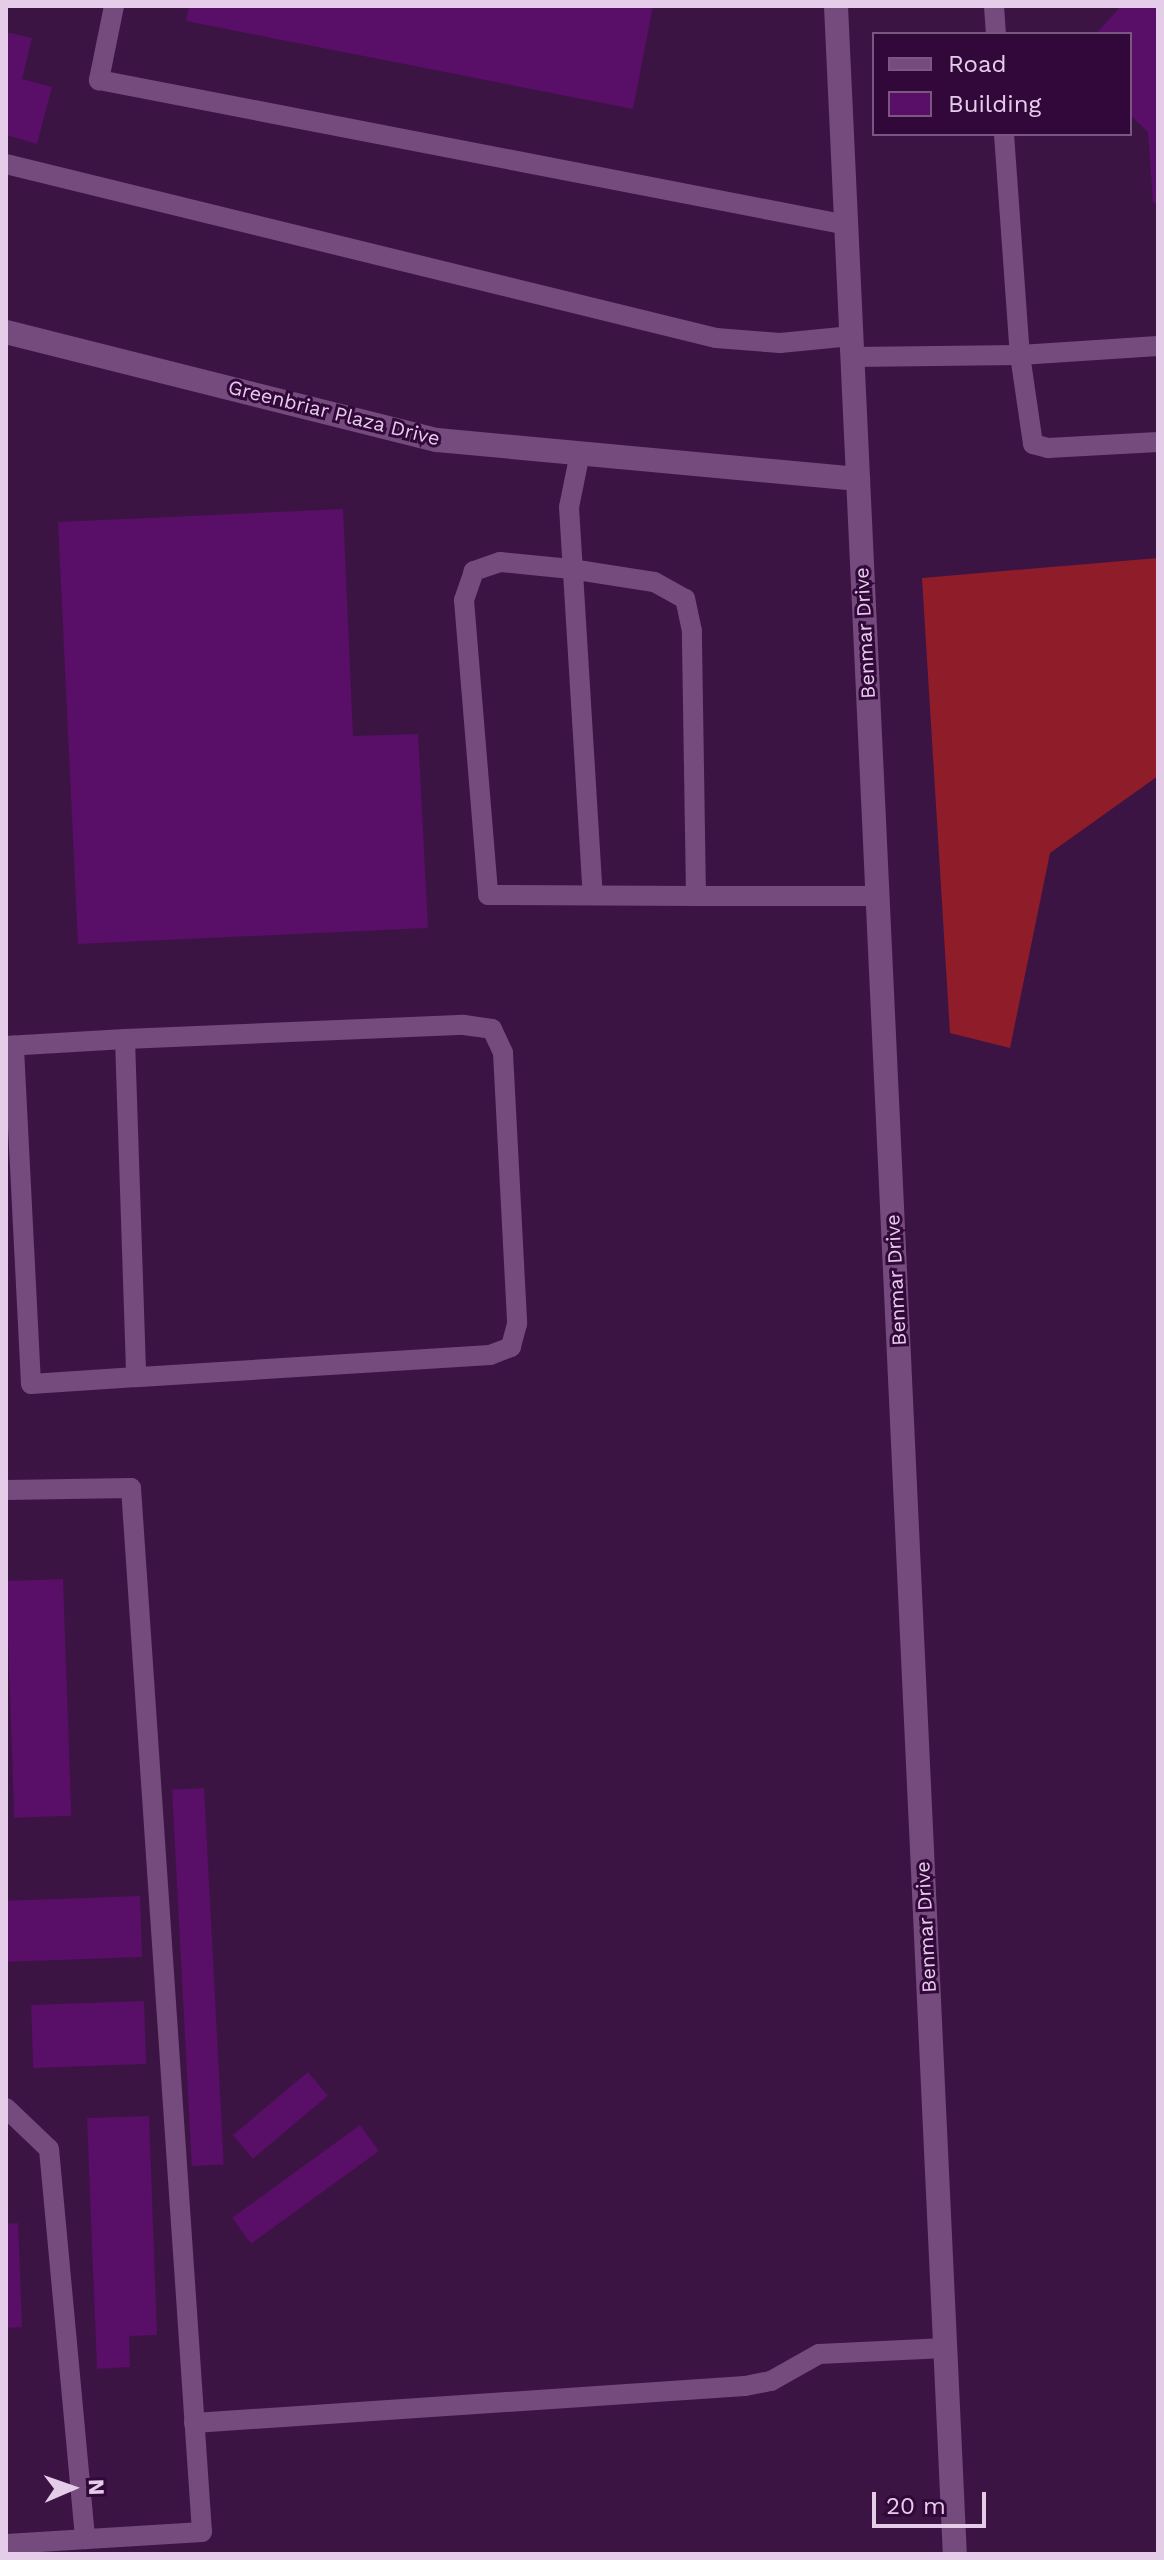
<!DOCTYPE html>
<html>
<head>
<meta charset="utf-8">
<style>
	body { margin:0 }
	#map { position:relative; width:1164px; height:2560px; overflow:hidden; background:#3c1444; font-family:"Work Sans",sans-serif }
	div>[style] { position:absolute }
	.forest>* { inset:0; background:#8f1c29 }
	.building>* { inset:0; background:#590e67; transform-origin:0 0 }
	.lane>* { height:20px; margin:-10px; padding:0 10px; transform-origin:10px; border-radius:10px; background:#754a7d }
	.street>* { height:24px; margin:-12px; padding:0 12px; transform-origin:12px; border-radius:12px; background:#754a7d }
	.secondary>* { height:24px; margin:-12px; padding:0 12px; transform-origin:12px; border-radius:12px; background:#754a7d }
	span { translate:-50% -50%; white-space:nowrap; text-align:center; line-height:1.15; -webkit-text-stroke:6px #310839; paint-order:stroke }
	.street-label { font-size:20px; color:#e5cdea }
	.frame { position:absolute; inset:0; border:8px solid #e5cdea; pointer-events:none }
	.legend { position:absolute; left:872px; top:32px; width:260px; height:104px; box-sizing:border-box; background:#310839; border:2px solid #795780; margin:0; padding:10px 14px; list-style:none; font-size:24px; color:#e5cdea }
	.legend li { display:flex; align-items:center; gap:16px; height:40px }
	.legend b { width:40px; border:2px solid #795780 }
	.north { position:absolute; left:32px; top:2448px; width:80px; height:80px; -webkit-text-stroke:6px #310839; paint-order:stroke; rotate:88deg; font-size:22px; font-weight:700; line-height:32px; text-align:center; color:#e5cdea }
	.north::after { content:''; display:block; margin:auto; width:28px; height:36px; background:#e5cdea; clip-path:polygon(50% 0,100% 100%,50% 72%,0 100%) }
	.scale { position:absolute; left:872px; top:2492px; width:114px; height:36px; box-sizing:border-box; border:4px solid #e5cdea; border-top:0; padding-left:10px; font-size:24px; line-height:28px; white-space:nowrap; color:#e5cdea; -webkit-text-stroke:6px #310839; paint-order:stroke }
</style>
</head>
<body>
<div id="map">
	<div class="forest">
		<div style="clip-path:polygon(1158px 558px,1158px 776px,1050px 853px,1010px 1048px,950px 1033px,922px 578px)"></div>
	</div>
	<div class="building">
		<div style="clip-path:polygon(189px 6px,653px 6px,633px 109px,186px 21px)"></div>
		<div style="clip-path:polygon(1121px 6px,1158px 6px,1158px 203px,1153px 203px,1148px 132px,1130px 115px,1130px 34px,1096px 34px)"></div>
		<div style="clip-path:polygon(6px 32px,32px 38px,22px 79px,52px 87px,37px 144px,6px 135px)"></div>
		<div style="clip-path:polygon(343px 509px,353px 736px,418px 734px,428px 928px,78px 944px,58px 522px)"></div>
		<div style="left:63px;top:1579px;width:237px;height:57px;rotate:88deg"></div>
		<div style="left:204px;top:1788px;width:377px;height:32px;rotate:87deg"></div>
		<div style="left:140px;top:1896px;width:61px;height:134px;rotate:88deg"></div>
		<div style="left:144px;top:2001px;width:63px;height:113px;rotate:88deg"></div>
		<div style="left:308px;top:2072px;width:31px;height:98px;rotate:50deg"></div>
		<div style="clip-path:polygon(149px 2116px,157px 2335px,129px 2336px,130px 2367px,97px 2369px,87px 2118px)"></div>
		<div style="left:360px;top:2125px;width:32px;height:158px;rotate:54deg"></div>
		<div style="clip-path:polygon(18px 2223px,22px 2327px,6px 2328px,6px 2224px)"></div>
	</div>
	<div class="lane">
		<div style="left:114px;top:6px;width:76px;rotate:101.5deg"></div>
		<div style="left:99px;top:80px;width:762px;rotate:10.97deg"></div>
		<div style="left:994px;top:6px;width:28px;rotate:86deg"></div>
		<div style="left:1004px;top:134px;width:222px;rotate:85.9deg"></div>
		<div style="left:1020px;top:355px;width:90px;rotate:81.7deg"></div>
		<div style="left:1033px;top:444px;width:16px;rotate:15deg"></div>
		<div style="left:1048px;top:448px;width:110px;rotate:-3.1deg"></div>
		<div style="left:6px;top:164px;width:731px;rotate:13.77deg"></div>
		<div style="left:716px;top:338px;width:64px;rotate:4.5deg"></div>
		<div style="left:780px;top:343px;width:72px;rotate:-5.6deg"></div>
		<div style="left:853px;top:357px;width:167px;rotate:-0.7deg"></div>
		<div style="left:1020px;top:355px;width:138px;rotate:-3.7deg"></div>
		<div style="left:580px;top:453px;width:55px;rotate:101.5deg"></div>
		<div style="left:569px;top:507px;width:389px;rotate:86.5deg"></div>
		<div style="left:696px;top:896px;width:265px;rotate:-90.9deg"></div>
		<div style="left:692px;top:631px;width:33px;rotate:-102deg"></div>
		<div style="left:685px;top:599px;width:35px;rotate:-151deg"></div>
		<div style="left:654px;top:582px;width:84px;rotate:-171.1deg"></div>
		<div style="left:571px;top:569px;width:71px;rotate:-174.4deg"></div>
		<div style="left:500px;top:562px;width:28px;rotate:161deg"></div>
		<div style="left:474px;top:571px;width:31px;rotate:109deg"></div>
		<div style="left:464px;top:600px;width:296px;rotate:85.3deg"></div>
		<div style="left:488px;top:895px;width:208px;rotate:0.3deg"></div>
		<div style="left:696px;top:896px;width:182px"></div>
		<div style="left:125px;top:1039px;width:339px;rotate:-2.4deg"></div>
		<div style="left:464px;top:1025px;width:28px;rotate:8deg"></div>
		<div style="left:492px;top:1029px;width:26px;rotate:65deg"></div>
		<div style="left:503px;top:1053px;width:271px;rotate:87deg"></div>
		<div style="left:517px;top:1324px;width:24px;rotate:105deg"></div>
		<div style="left:511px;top:1347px;width:22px;rotate:159deg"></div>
		<div style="left:490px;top:1355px;width:355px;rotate:176.4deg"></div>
		<div style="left:6px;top:1046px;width:119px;rotate:-3.4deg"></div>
		<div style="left:125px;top:1039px;width:338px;rotate:88.1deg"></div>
		<div style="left:136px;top:1377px;width:105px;rotate:176.2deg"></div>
		<div style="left:31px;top:1384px;width:339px;rotate:-92.9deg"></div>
		<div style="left:6px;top:1490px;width:125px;rotate:-0.9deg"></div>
		<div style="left:131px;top:1488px;width:1046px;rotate:86.11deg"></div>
		<div style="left:202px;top:2532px;width:196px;rotate:176.5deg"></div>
		<div style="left:6px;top:2108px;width:59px;rotate:43.6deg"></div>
		<div style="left:49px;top:2149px;width:392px;rotate:84.7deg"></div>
		<div style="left:194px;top:2423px;width:552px;rotate:-3.84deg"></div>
		<div style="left:745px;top:2386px;width:26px;rotate:-11deg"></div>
		<div style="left:771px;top:2381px;width:55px;rotate:-29.4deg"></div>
		<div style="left:819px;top:2354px;width:126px;rotate:-2.7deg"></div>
	</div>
	<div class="street">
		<div style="left:6px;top:332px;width:444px;rotate:14.1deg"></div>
		<div style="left:437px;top:440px;width:423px;rotate:5.3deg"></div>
	</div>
	<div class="secondary">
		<div style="left:836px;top:6px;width:2551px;rotate:87.33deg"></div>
	</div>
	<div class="street-label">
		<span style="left:334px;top:413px;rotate:14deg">Greenbriar Plaza Drive</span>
		<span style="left:865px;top:633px;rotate:-93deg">Benmar Drive</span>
		<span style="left:896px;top:1280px;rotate:-93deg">Benmar Drive</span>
		<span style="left:926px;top:1927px;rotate:-93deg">Benmar Drive</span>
	</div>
	<div class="frame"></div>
	<ul class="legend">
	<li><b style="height:10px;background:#754a7d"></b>Road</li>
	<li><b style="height:22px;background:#590e67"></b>Building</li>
	</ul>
	<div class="north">N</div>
	<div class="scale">20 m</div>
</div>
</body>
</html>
